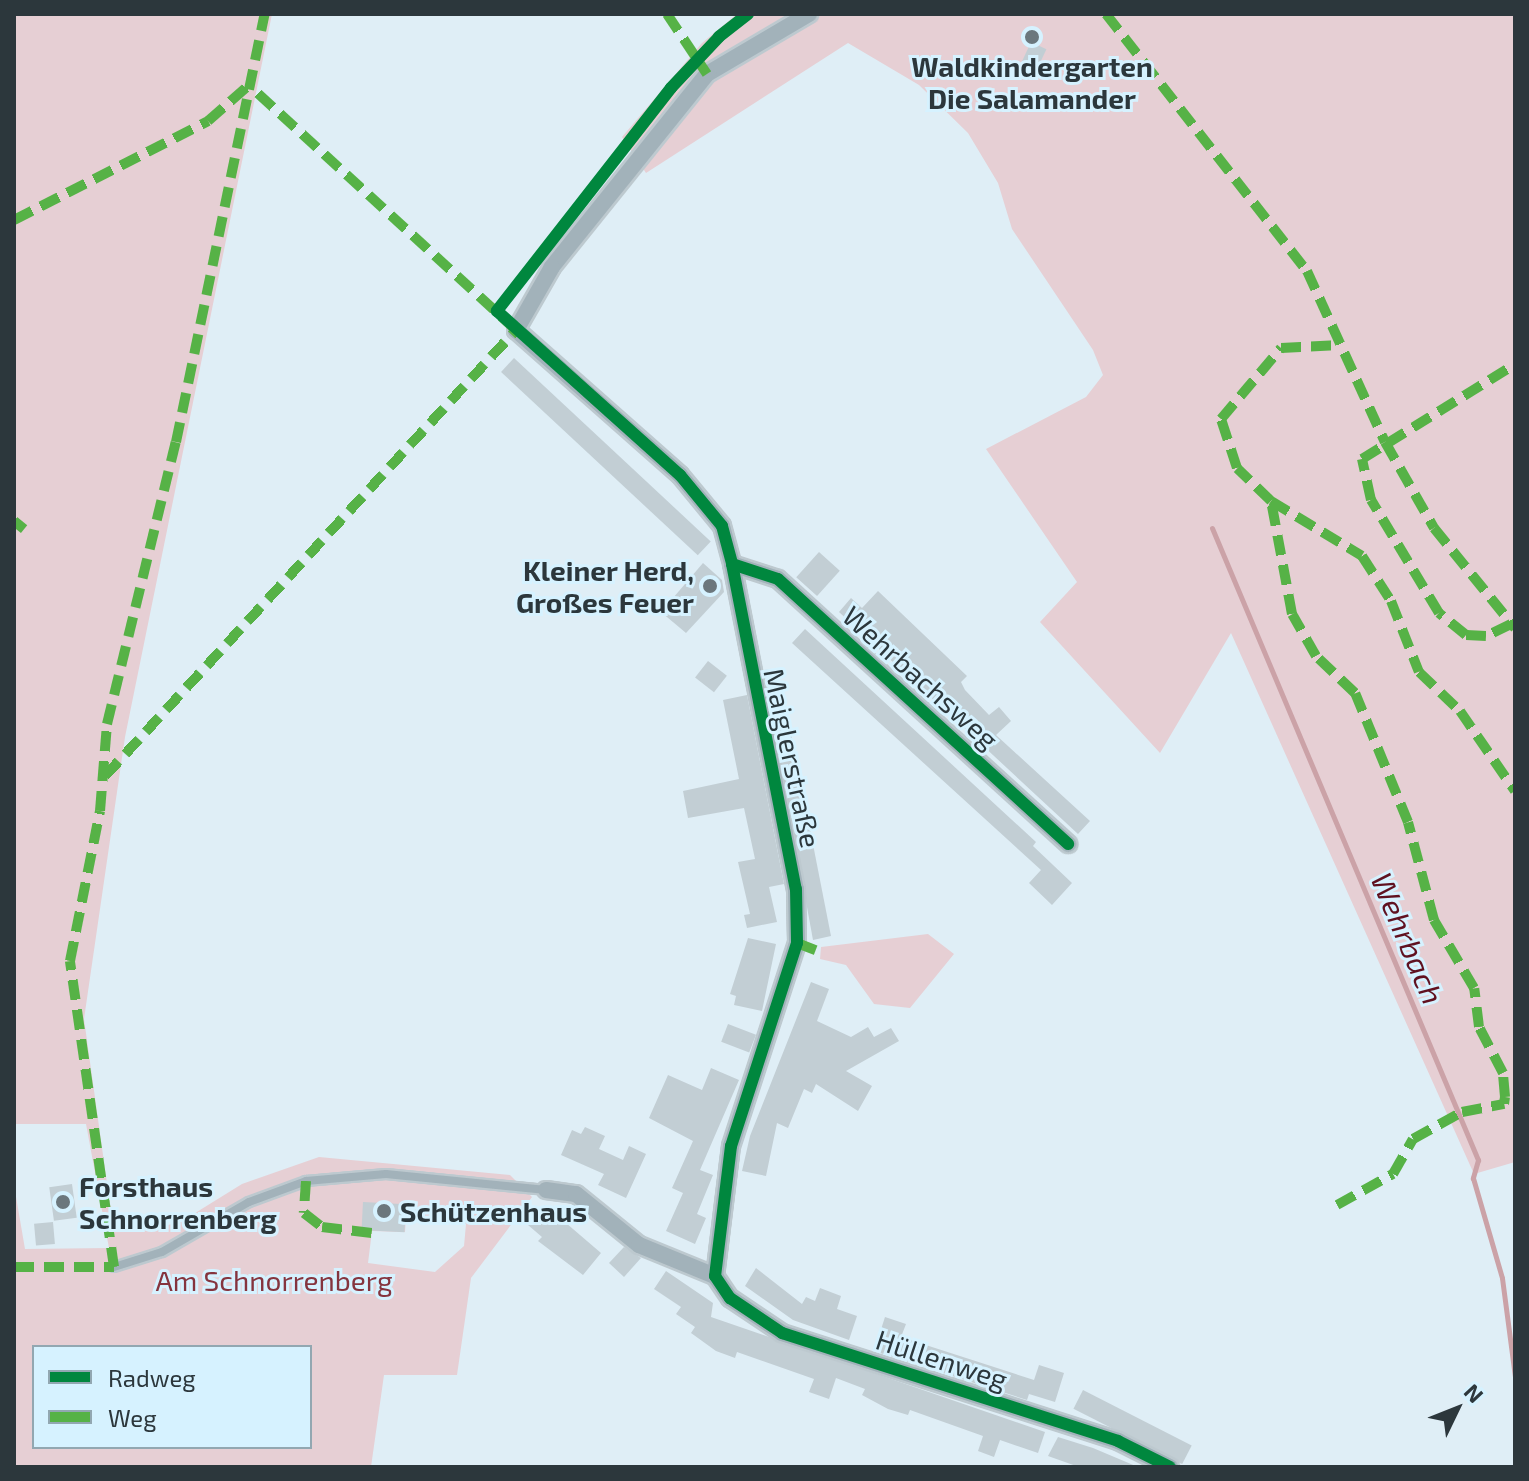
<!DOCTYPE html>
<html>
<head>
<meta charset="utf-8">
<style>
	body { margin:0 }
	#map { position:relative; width:1529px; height:1481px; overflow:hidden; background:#dfeef6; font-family:"Exo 2",sans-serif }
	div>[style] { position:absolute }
	.green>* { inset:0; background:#e6cfd4 }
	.stream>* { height:5px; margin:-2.5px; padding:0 2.5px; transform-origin:2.5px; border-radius:2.5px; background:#cba2a7 }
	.building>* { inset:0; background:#c2ced4; transform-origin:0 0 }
	.roads { filter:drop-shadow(2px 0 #bdc9cf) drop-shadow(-2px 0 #bdc9cf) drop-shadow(0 2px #bdc9cf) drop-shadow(0 -2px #bdc9cf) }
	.service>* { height:8px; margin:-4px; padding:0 4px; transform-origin:4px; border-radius:4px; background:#a2b2ba }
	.minor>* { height:16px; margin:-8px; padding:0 8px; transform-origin:8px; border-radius:8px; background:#a2b2ba }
	.quiet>* { height:10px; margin-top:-5px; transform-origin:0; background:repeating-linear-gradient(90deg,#56b246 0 20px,transparent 0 30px) }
	.cycleway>* { height:12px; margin:-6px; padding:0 6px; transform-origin:6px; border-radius:6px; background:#00873e }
	.dots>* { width:22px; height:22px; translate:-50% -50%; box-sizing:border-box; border:4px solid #d6f2ff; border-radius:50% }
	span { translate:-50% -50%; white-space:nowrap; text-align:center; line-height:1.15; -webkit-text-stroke:6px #d6f2ff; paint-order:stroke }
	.poi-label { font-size:28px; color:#2c373c; font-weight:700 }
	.right { translate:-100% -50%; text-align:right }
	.left { translate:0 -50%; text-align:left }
	.street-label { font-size:28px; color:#2c373c }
	.park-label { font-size:28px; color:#85343e }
	.water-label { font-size:30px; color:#601120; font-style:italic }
	.frame { position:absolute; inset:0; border:16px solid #2c373c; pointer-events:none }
	.legend { position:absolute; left:32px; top:1345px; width:280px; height:104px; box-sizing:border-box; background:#d6f2ff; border:2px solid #92a7b1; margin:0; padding:10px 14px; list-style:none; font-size:24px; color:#2c373c }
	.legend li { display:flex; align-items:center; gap:16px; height:40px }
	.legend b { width:40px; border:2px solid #92a7b1 }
	.north { position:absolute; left:1417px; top:1369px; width:80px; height:80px; -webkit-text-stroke:6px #d6f2ff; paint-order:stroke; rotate:47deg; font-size:22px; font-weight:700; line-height:32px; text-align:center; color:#2c373c }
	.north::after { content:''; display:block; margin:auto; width:28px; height:36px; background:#2c373c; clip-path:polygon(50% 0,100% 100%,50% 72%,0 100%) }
</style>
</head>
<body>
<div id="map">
	<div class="green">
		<div style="clip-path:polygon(evenodd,14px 14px,272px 14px,125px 737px,84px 1019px,110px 1205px,127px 1232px,179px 1223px,242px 1184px,319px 1157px,510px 1175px,532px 1197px,471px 1278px,457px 1375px,384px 1375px,371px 1467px,14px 1467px,14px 1185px,25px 1249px,109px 1248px,86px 1124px,14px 1124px,14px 14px,406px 1218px,466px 1224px,464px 1246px,435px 1272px,368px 1263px,372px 1231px,405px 1232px,406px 1218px,14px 14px,34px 1347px,310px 1347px,310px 1447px,34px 1447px,34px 1347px)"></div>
		<div style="clip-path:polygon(737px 14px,1515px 14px,1515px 1162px,1474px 1174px,1231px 633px,1160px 753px,1040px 622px,1077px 582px,986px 449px,1086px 397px,1103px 375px,1093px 350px,1012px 229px,998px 183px,968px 133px,919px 85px,848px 43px,646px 173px,622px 137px,702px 43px)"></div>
		<div style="clip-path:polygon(928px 934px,954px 954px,910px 1008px,874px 1004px,846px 965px,820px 959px,821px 947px)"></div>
	</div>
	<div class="stream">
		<div style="left:1212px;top:528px;width:686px;rotate:67.17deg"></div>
		<div style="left:1478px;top:1160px;width:19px;rotate:106deg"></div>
		<div style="left:1473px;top:1178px;width:104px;rotate:73.8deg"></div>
		<div style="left:1502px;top:1278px;width:100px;rotate:82.5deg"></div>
	</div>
	<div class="building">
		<div style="left:1031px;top:42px;width:17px;height:25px;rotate:25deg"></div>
		<div style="left:514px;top:358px;width:269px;height:19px;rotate:43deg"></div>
		<div style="left:819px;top:552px;width:28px;height:34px;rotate:42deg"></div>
		<div style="clip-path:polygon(703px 563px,722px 580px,724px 592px,686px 633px,661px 612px)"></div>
		<div style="clip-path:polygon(878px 591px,967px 676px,961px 682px,965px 690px,989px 715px,999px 707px,1011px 721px,996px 735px,1090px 821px,1078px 834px,839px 612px,851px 598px,862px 608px)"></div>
		<div style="clip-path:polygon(805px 629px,1036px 842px,1033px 846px,1072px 883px,1052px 905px,1029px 883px,1041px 870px,792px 643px)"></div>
		<div style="left:708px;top:661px;width:24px;height:21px;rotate:38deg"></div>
		<div style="clip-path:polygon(771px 669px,776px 669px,786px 707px,831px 936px,813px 940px,764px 670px)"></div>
		<div style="clip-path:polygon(747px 695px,784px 884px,769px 887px,777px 922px,747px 928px,744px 915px,750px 914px,738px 862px,755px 859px,744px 808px,688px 818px,683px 791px,739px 779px,723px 700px)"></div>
		<div style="clip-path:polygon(748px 938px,776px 944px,762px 1011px,734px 1005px,736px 996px,730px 994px)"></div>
		<div style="clip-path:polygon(811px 982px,829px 989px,817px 1021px,851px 1037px,868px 1027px,874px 1037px,891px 1028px,899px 1041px,846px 1071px,872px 1086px,858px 1111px,816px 1084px,812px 1093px,804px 1089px,788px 1128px,777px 1123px,766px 1176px,742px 1171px,750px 1136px)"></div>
		<div style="left:728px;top:1024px;width:30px;height:19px;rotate:21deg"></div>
		<div style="clip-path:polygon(711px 1068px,739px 1080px,700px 1170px,713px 1175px,697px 1214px,706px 1218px,695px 1244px,666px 1231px,683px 1193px,672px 1188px,693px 1141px,649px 1118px,668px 1075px,702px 1090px)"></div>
		<div style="clip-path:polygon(585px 1127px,605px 1136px,599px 1149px,623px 1160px,629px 1146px,646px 1154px,626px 1198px,598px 1185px,604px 1174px,561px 1155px,572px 1130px,581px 1134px)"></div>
		<div style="left:72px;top:1184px;width:34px;height:23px;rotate:82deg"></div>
		<div style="left:363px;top:1202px;width:43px;height:28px;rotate:3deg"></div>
		<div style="clip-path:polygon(545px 1205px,601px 1253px,583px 1275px,538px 1241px,542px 1237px,528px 1225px)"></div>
		<div style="left:53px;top:1222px;width:22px;height:19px;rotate:85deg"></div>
		<div style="clip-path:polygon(624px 1247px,641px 1258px,624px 1277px,609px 1263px)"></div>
		<div style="clip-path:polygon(756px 1268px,802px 1304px,806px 1297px,815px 1301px,820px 1288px,841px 1296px,837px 1309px,857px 1316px,849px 1340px,793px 1320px,745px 1286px)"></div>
		<div style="clip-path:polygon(666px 1271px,713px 1303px,711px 1317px,1045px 1432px,1038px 1453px,1000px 1440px,994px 1457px,978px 1451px,983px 1436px,910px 1410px,908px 1415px,888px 1409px,862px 1395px,865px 1389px,836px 1378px,829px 1399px,809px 1392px,814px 1379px,737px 1352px,735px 1358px,716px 1351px,691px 1333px,695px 1327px,676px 1314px,681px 1307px,654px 1289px)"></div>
		<div style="clip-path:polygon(885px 1317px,906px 1324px,901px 1337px,1034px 1380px,1039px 1365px,1064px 1373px,1055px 1402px,1029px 1394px,1027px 1400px,874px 1351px)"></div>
		<div style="left:1083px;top:1390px;width:122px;height:21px;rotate:27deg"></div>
		<div style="clip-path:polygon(1058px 1437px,1093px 1448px,1138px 1467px,1079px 1467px,1048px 1456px)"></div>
	</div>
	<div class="roads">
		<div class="service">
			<div style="left:114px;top:1267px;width:50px;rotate:-17.4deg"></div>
			<div style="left:162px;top:1252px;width:100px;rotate:-29.9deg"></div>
			<div style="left:249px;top:1202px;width:61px;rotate:-20.2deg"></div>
			<div style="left:306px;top:1181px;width:80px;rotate:-5deg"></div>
			<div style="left:386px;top:1174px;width:161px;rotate:5.7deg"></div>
		</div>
		<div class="minor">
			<div style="left:809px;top:14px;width:118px;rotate:149.5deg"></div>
			<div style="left:707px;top:74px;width:248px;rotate:128.8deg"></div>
			<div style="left:552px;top:267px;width:73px;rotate:119.7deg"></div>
			<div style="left:516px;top:330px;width:219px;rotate:41.5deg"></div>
			<div style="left:680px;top:475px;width:66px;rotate:50.5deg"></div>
			<div style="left:722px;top:526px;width:39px;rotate:75deg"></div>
			<div style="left:732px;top:564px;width:331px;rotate:78.9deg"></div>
			<div style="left:796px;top:889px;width:54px;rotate:88.9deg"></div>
			<div style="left:797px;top:943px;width:213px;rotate:108deg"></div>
			<div style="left:731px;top:1146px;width:131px;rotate:97deg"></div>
			<div style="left:715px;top:1276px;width:27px;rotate:56deg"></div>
			<div style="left:730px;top:1298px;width:63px;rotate:33.9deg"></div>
			<div style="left:782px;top:1333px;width:353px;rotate:17.8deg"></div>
			<div style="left:1118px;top:1441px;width:58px;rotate:26.6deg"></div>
			<div style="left:732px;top:564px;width:48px;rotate:18.1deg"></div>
			<div style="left:778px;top:579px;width:393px;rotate:42.4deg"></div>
			<div style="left:546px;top:1190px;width:30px;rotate:8deg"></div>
			<div style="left:576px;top:1194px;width:81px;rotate:39deg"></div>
			<div style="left:639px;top:1245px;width:82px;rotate:22.2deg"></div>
		</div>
	</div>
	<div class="quiet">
		<div style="left:667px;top:14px;width:72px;rotate:56.3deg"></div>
		<div style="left:1106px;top:14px;width:326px;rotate:52deg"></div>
		<div style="left:1307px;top:271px;width:188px;rotate:65.5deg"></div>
		<div style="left:1385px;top:442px;width:99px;rotate:60.3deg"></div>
		<div style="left:1434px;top:528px;width:129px;rotate:51deg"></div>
		<div style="left:14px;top:220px;width:218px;rotate:-27deg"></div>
		<div style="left:208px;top:121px;width:55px;rotate:-41.3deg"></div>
		<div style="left:1271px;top:501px;width:106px;rotate:31.1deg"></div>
		<div style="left:1362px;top:556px;width:54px;rotate:57.2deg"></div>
		<div style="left:1391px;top:601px;width:76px;rotate:68.5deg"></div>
		<div style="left:1419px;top:672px;width:57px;rotate:43.6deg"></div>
		<div style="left:1460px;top:711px;width:97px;rotate:55.5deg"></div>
		<div style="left:14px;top:521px;width:13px;rotate:39deg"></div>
		<div style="left:1511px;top:624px;width:28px;rotate:154deg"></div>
		<div style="left:1486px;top:636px;width:20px;rotate:-177deg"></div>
		<div style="left:1466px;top:635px;width:35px;rotate:-141deg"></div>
		<div style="left:1439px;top:613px;width:132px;rotate:-121deg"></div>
		<div style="left:1371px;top:500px;width:42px;rotate:-102.4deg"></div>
		<div style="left:1362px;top:459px;width:180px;rotate:-31.8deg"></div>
		<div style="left:105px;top:776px;width:606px;rotate:-47.34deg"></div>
		<div style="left:516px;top:330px;width:362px;rotate:-137.5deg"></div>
		<div style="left:797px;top:943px;width:26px;rotate:21deg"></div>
		<div style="left:306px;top:1181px;width:32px;rotate:94deg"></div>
		<div style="left:304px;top:1213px;width:23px;rotate:38deg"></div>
		<div style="left:322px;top:1227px;width:50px;rotate:6.8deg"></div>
		<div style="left:1337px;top:1205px;width:64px;rotate:-29deg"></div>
		<div style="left:1393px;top:1174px;width:40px;rotate:-60.3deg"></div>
		<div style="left:1413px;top:1139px;width:56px;rotate:-28.9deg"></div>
		<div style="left:1462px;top:1112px;width:43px;rotate:-10.8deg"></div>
		<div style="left:1504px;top:1104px;width:7px;rotate:-82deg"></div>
		<div style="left:1505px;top:1097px;width:24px;rotate:-95deg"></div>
		<div style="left:1503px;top:1073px;width:52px;rotate:-117.6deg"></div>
		<div style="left:1479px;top:1027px;width:39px;rotate:-97deg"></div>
		<div style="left:1474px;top:988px;width:79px;rotate:-120.5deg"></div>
		<div style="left:1434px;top:920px;width:101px;rotate:-104.9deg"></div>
		<div style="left:1408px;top:822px;width:139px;rotate:-112.3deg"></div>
		<div style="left:1355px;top:693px;width:54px;rotate:-136.5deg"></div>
		<div style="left:1316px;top:656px;width:48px;rotate:-119.7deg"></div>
		<div style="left:1292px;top:614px;width:115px;rotate:-100.5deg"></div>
		<div style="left:1271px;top:501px;width:47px;rotate:-135.9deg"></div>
		<div style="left:1237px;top:468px;width:52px;rotate:-108.1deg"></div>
		<div style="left:1221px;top:419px;width:93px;rotate:-49.8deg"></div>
		<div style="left:1281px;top:348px;width:59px;rotate:-2.9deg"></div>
		<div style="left:14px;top:1267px;width:100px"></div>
		<div style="left:114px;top:1267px;width:309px;rotate:-98.2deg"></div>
		<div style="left:70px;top:961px;width:153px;rotate:-78.7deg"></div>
		<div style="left:100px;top:811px;width:87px;rotate:-85.4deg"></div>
		<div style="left:107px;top:724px;width:290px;rotate:-76.3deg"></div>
		<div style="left:176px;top:442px;width:437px;rotate:-78.3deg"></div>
	</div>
	<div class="cycleway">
		<div style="left:748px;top:14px;width:37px;rotate:142deg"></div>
		<div style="left:719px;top:37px;width:70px;rotate:133.3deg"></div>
		<div style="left:671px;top:88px;width:283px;rotate:128deg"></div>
		<div style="left:497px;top:311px;width:246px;rotate:41.9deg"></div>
		<div style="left:680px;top:475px;width:66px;rotate:50.5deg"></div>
		<div style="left:722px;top:526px;width:39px;rotate:75deg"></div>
		<div style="left:732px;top:564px;width:331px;rotate:78.9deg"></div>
		<div style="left:796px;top:889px;width:54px;rotate:88.9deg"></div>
		<div style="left:797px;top:943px;width:213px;rotate:108deg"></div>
		<div style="left:731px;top:1146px;width:131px;rotate:97deg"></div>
		<div style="left:715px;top:1276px;width:27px;rotate:56deg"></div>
		<div style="left:730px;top:1298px;width:63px;rotate:33.9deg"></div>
		<div style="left:782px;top:1333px;width:353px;rotate:17.8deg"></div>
		<div style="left:1118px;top:1441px;width:58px;rotate:26.6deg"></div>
		<div style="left:732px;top:564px;width:48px;rotate:18.1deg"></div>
		<div style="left:778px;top:579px;width:393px;rotate:42.4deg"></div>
	</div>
	<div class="dots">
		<div style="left:1032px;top:37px;background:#6b777d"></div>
		<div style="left:710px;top:586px;background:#6b777d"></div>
		<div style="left:63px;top:1202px;background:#6b777d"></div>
		<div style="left:384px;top:1211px;background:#6b777d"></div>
	</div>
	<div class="poi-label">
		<span style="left:1032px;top:82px">Waldkindergarten<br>Die Salamander</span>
		<span class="right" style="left:694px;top:586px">Kleiner Herd,<br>Großes Feuer</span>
		<span class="left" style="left:79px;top:1202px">Forsthaus<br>Schnorrenberg</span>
		<span class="left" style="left:400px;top:1211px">Schützenhaus</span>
	</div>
	<div class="street-label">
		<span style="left:921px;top:677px;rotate:42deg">Wehrbachsweg</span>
		<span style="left:793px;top:758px;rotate:78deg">Maiglerstraße</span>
		<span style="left:942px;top:1359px;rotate:18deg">Hüllenweg</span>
	</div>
	<div class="park-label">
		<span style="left:274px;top:1280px">Am Schnorrenberg</span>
	</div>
	<div class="water-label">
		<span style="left:1408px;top:938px;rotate:67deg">Wehrbach</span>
	</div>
	<div class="frame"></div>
	<ul class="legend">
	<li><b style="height:10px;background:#00873e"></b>Radweg</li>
	<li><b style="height:10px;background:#56b246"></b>Weg</li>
	</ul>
	<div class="north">N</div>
</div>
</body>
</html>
